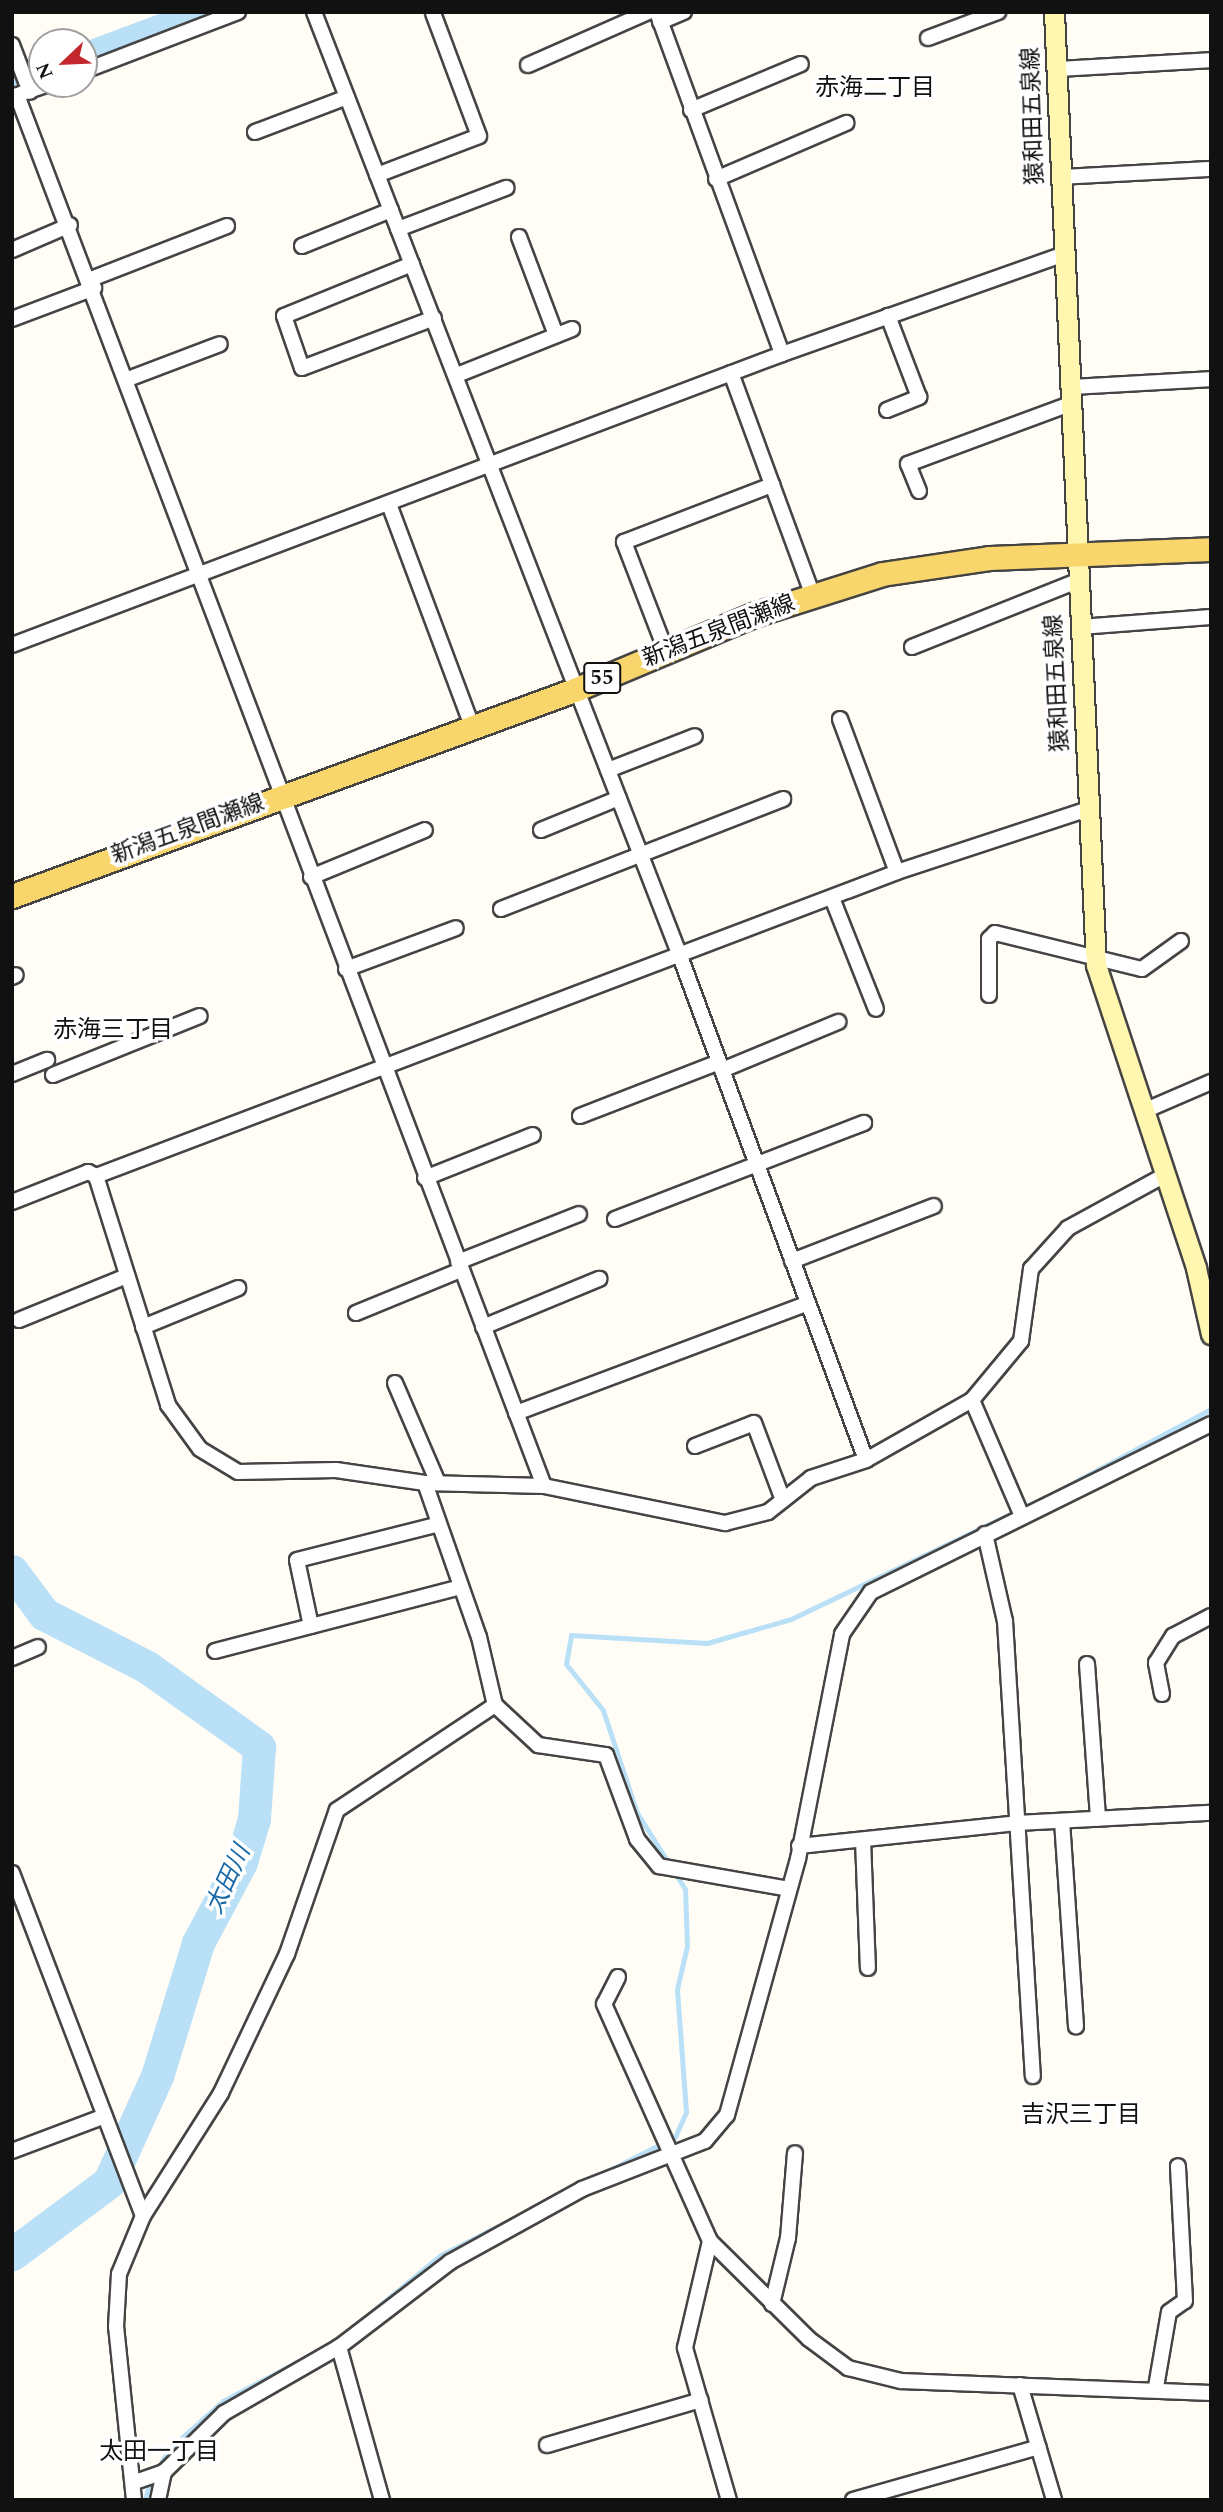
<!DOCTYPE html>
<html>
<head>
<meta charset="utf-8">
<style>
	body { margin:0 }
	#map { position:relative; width:1223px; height:2512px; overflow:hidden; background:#fffdf5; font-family:Spectral,"Noto Sans JP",serif }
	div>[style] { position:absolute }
	.stream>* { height:5px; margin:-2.5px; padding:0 2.5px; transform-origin:2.5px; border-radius:2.5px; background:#b9e0f7 }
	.river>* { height:33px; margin:-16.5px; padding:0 16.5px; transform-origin:16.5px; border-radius:16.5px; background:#b9e0f7 }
	.roads { filter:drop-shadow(2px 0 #444) drop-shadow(-2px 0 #444) drop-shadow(0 2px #444) drop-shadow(0 -2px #444) }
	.minor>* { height:14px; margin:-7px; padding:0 7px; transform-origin:7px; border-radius:7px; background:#fff }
	.secondary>* { height:19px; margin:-9.5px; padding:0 9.5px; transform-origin:9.5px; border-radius:9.5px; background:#fff6b0 }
	.primary>* { height:23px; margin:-11.5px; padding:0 11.5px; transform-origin:11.5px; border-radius:11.5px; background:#f9d66b }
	span { translate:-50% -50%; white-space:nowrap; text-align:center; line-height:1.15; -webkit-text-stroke:7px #fff; paint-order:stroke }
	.shield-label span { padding:2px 5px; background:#fff; border:2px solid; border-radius:5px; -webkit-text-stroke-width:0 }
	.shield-label { font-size:21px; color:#111; font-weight:700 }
	.street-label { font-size:23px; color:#111 }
	.neighbourhood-label { font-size:24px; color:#111 }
	.water-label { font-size:24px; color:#1768a6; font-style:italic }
	.frame { position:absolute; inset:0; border:14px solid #111; pointer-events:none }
	.north { position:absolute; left:28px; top:28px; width:70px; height:70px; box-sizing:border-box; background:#fff; border:2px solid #a0a0a0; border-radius:50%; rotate:247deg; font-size:19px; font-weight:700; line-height:28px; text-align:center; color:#111 }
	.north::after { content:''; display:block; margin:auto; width:24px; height:32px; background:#c4262e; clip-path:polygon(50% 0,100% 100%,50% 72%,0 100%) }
</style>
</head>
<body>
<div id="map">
	<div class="stream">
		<div style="left:157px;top:2470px;width:24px;rotate:-60deg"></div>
		<div style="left:169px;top:2449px;width:72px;rotate:-41.6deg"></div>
		<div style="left:223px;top:2401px;width:127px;rotate:-27.8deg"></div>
		<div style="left:335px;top:2342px;width:137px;rotate:-39.4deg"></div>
		<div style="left:441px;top:2255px;width:262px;rotate:-26.8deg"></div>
		<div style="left:675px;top:2137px;width:27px;rotate:-66deg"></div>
		<div style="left:686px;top:2112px;width:123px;rotate:-94.2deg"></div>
		<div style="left:677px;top:1989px;width:44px;rotate:-76.9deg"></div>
		<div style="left:687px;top:1946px;width:57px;rotate:-92deg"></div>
		<div style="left:685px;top:1889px;width:90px;rotate:-122.3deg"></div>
		<div style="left:637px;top:1813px;width:108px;rotate:-108.3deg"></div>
		<div style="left:603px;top:1710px;width:59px;rotate:-128.8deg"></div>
		<div style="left:566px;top:1664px;width:29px;rotate:-80deg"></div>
		<div style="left:571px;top:1635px;width:136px;rotate:3.4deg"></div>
		<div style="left:707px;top:1643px;width:87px;rotate:-15.9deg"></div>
		<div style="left:791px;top:1619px;width:296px;rotate:-25.6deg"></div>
		<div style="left:1058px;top:1491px;width:174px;rotate:-28.2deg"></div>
		<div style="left:145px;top:2500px;width:20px;rotate:-75deg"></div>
	</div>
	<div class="river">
		<div style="left:84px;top:59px;width:134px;rotate:-20.5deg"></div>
		<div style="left:12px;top:86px;width:32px;rotate:-22deg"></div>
		<div style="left:12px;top:1571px;width:54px;rotate:53.3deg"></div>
		<div style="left:44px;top:1614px;width:116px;rotate:27.2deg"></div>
		<div style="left:147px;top:1667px;width:138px;rotate:35.5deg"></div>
		<div style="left:259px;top:1747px;width:72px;rotate:94deg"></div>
		<div style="left:254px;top:1819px;width:45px;rotate:106.8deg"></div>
		<div style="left:241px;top:1862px;width:92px;rotate:118deg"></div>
		<div style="left:198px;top:1943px;width:139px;rotate:107.1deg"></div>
		<div style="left:157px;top:2076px;width:116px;rotate:114.4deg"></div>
		<div style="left:109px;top:2182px;width:121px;rotate:143.4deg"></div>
	</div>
	<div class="roads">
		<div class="minor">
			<div style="left:314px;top:12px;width:1012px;rotate:68.81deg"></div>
			<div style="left:680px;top:956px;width:537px;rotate:69.74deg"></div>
			<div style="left:657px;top:12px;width:364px;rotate:69.9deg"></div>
			<div style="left:660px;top:22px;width:26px;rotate:-23deg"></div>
			<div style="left:928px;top:38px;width:75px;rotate:-20.4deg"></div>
			<div style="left:12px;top:45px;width:50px;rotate:69deg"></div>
			<div style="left:528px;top:65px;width:131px;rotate:-23.8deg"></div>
			<div style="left:1057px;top:69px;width:154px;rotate:-3.3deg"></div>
			<div style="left:84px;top:71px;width:165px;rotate:-21deg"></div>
			<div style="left:20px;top:94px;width:31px;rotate:-19deg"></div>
			<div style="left:17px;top:95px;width:1487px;rotate:69.25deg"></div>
			<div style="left:691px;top:110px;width:119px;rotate:-22.7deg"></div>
			<div style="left:255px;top:132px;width:98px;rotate:-20.8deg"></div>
			<div style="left:377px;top:175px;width:109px;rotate:-20.9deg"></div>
			<div style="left:479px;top:136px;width:131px;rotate:-110.5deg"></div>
			<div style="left:1061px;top:177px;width:150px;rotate:-3.1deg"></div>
			<div style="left:716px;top:179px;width:142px;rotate:-23.3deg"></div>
			<div style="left:398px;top:229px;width:116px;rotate:-20.8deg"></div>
			<div style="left:519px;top:237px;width:105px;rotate:69.3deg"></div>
			<div style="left:302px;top:246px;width:96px;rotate:-22deg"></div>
			<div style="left:12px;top:250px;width:63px;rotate:-23.3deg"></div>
			<div style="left:412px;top:264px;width:138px;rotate:157.9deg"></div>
			<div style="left:284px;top:316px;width:55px;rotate:70.9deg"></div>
			<div style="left:302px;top:368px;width:141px;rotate:-20.7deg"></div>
			<div style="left:91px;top:279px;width:146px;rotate:-21.3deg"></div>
			<div style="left:12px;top:319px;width:88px;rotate:-20.7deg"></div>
			<div style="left:731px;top:373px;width:238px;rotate:69.8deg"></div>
			<div style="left:457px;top:375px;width:124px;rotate:-21.8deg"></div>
			<div style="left:128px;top:379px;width:98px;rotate:-20.8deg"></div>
			<div style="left:1070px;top:387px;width:141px;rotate:-3.2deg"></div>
			<div style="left:887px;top:410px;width:35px;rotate:-22deg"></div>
			<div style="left:919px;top:397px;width:87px;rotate:-110.9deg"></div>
			<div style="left:919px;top:491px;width:29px;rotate:-112deg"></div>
			<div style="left:908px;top:464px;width:173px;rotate:-20.3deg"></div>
			<div style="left:389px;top:504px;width:237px;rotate:69.5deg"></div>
			<div style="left:1080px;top:627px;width:131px;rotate:-4.4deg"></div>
			<div style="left:12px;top:645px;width:823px;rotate:-20.7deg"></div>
			<div style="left:782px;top:354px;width:299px;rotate:-19.5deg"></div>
			<div style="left:912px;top:647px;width:178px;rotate:-21.8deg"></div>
			<div style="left:666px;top:651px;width:117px;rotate:-111.1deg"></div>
			<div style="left:624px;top:542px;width:159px;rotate:-21.1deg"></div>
			<div style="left:840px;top:719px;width:163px;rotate:69.6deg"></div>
			<div style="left:608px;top:770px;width:93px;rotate:-21.3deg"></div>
			<div style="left:541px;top:830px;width:84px;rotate:-22.3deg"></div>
			<div style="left:311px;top:877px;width:123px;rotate:-22.4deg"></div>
			<div style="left:832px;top:898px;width:119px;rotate:68.4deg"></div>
			<div style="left:501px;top:909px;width:303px;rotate:-21.3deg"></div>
			<div style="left:346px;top:969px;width:117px;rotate:-20.4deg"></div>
			<div style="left:12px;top:977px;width:4px;rotate:-27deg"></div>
			<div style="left:989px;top:995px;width:56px;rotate:-90deg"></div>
			<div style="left:989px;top:939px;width:8px;rotate:-45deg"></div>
			<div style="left:995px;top:933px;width:151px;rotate:13.8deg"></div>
			<div style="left:1142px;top:969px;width:48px;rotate:-35.7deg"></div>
			<div style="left:722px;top:1070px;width:126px;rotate:-22.5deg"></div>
			<div style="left:12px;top:1074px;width:38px;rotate:-22deg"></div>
			<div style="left:53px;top:1075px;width:158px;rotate:-21.9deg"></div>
			<div style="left:1144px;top:1111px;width:73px;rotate:-23.4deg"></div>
			<div style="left:580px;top:1116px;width:149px;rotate:-21.2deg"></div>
			<div style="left:96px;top:1176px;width:857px;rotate:-20.78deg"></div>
			<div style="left:897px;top:872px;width:202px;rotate:-18.2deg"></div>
			<div style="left:425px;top:1178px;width:116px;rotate:-21.7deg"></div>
			<div style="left:12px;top:1202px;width:82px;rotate:-21.5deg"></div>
			<div style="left:88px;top:1172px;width:9px;rotate:27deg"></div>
			<div style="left:96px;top:1176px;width:240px;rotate:72.5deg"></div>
			<div style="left:168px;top:1405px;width:54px;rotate:54deg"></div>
			<div style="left:200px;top:1449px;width:44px;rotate:31.2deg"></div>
			<div style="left:238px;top:1472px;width:98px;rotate:-1.2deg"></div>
			<div style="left:336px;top:1470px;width:90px;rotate:8.3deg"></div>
			<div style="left:425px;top:1483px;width:119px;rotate:1.4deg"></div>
			<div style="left:544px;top:1486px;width:185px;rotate:11.6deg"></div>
			<div style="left:725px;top:1523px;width:44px;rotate:-14.3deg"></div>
			<div style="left:768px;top:1512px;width:55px;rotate:-38.3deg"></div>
			<div style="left:811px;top:1478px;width:58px;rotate:-18.1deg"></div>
			<div style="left:866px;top:1460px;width:122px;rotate:-29.5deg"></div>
			<div style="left:972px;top:1400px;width:77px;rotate:-50.3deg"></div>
			<div style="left:1021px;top:1341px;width:73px;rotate:-82.1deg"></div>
			<div style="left:1031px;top:1269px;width:55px;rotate:-47.9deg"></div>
			<div style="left:1068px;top:1228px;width:108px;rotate:-28.7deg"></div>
			<div style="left:615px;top:1219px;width:267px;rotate:-21.1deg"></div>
			<div style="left:792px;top:1261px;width:152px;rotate:-21.2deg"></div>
			<div style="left:458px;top:1262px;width:130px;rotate:-21.6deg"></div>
			<div style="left:356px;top:1313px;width:113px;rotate:-22.3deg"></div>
			<div style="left:19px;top:1320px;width:117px;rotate:-22.2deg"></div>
			<div style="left:143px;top:1327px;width:103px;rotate:-22.3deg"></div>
			<div style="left:483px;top:1327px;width:126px;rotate:-22.5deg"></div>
			<div style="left:395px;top:1383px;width:109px;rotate:66.7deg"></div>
			<div style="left:972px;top:1400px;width:126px;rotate:66.7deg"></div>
			<div style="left:516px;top:1413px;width:312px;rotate:-20.6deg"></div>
			<div style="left:695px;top:1446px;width:63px;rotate:-21.3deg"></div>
			<div style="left:754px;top:1423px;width:82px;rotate:69.4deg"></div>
			<div style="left:425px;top:1483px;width:163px;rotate:70.7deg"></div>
			<div style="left:479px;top:1637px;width:70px;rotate:76.8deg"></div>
			<div style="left:495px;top:1705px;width:59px;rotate:42.9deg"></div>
			<div style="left:538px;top:1745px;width:69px;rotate:8.4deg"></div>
			<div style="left:606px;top:1755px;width:90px;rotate:69.7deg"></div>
			<div style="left:637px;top:1839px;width:35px;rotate:51deg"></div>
			<div style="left:659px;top:1866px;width:132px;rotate:10deg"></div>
			<div style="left:985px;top:1534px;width:89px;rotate:77.1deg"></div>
			<div style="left:1005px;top:1621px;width:456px;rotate:86.5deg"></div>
			<div style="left:311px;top:1626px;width:67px;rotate:-102deg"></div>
			<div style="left:297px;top:1560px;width:146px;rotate:-14.2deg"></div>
			<div style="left:215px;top:1651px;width:254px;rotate:-14.6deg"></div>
			<div style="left:12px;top:1658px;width:28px;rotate:-23deg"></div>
			<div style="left:1087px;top:1664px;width:155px;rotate:85.9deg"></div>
			<div style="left:1162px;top:1694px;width:32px;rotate:-101deg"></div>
			<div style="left:1156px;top:1663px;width:32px;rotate:-58deg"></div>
			<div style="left:1173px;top:1636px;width:43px;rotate:-27.8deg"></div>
			<div style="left:1062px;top:1821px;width:206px;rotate:86.1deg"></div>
			<div style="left:863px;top:1840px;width:128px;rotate:87.8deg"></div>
			<div style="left:799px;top:1846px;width:219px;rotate:-6deg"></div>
			<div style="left:1017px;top:1823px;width:194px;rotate:-3deg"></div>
			<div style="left:12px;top:1873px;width:367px;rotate:69.1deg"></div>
			<div style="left:618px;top:1977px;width:30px;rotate:117deg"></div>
			<div style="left:604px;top:2004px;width:260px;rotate:65.9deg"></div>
			<div style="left:710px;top:2241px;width:139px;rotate:44.7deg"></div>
			<div style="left:809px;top:2339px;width:49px;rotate:36.6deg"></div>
			<div style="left:848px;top:2368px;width:55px;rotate:13.8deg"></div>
			<div style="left:901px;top:2381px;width:310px;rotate:2.2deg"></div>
			<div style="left:12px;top:2151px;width:99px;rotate:-20.6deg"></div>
			<div style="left:710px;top:2241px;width:110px;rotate:103.2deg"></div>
			<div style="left:685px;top:2348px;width:158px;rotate:73.9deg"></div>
			<div style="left:772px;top:2304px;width:68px;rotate:-76.4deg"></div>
			<div style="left:788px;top:2238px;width:85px;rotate:-85.3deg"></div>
			<div style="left:339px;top:2347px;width:159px;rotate:74.3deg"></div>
			<div style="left:1020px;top:2385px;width:120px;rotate:73.5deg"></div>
			<div style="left:1156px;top:2387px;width:76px;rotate:-80.2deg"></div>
			<div style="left:1169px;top:2312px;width:19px;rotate:-35deg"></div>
			<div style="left:1185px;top:2301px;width:135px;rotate:-93deg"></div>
			<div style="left:547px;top:2445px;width:160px;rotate:-16.3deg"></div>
			<div style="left:135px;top:2482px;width:31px;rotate:-19deg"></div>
			<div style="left:164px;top:2472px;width:84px;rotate:-44.5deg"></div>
			<div style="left:224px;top:2413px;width:133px;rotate:-29.9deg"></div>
			<div style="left:339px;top:2347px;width:140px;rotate:-37.4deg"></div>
			<div style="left:450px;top:2262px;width:151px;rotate:-28.9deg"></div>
			<div style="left:582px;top:2189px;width:132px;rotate:-21.3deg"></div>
			<div style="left:705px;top:2141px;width:34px;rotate:-50deg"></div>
			<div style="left:727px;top:2115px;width:266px;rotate:-74.5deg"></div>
			<div style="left:798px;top:1859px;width:229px;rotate:-78.9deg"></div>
			<div style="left:842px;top:1634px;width:51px;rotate:-55.4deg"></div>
			<div style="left:871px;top:1592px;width:379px;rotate:-26.3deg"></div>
			<div style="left:134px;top:2500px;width:174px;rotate:-95.9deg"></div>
			<div style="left:116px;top:2327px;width:53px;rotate:-86.8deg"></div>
			<div style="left:119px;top:2274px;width:63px;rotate:-67.5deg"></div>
			<div style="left:143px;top:2216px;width:146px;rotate:-57.6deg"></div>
			<div style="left:221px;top:2093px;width:154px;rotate:-64.6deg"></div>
			<div style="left:287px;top:1954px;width:152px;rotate:-70.9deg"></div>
			<div style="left:337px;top:1810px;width:190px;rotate:-33.6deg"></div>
			<div style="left:158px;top:2500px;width:29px;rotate:-78deg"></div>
			<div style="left:853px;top:2500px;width:193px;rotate:-15.9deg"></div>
		</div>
		<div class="secondary">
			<div style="left:1054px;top:12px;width:954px;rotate:87.48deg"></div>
			<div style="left:1096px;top:965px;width:319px;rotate:71.7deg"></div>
			<div style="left:1196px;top:1268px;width:68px;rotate:77.2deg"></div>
		</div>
		<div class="primary">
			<div style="left:12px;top:896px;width:602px;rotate:-20.12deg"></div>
			<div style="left:577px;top:689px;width:191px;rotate:-22.8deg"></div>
			<div style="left:753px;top:615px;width:135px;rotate:-17.6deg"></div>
			<div style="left:882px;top:574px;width:108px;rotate:-8.5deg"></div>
			<div style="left:989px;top:558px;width:222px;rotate:-2.3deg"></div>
		</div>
	</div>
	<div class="shield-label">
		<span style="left:602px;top:678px">55</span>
	</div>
	<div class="street-label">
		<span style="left:1034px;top:116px;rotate:-92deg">猿和田五泉線</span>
		<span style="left:719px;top:632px;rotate:-21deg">新潟五泉間瀬線</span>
		<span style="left:1058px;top:683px;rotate:-93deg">猿和田五泉線</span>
		<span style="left:188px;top:830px;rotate:-20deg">新潟五泉間瀬線</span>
	</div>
	<div class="neighbourhood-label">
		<span style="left:875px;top:89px">赤海二丁目</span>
		<span style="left:113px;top:1031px">赤海三丁目</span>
		<span style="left:1081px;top:2116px">吉沢三丁目</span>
		<span style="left:159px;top:2453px">太田一丁目</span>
	</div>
	<div class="water-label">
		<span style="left:229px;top:1880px;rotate:-65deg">太田川</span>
	</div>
	<div class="frame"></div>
	<div class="north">N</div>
</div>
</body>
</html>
